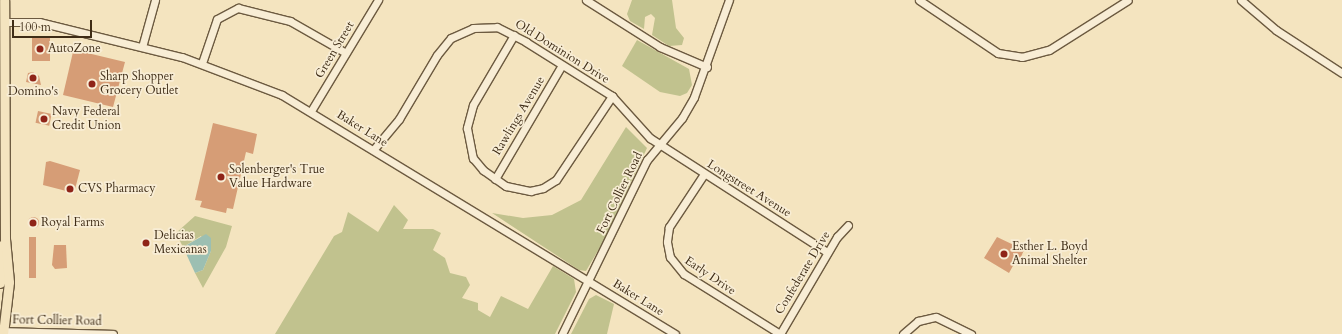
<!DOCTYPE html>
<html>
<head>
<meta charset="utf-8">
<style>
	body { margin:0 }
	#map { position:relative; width:1342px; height:334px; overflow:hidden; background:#f4e4bf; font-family:Cardo,serif }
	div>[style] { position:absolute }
	.green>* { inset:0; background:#c1c28e }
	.water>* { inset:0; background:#9cbfb2 }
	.building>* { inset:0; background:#d69d76; transform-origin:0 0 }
	.round { border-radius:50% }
	.roads { filter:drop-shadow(1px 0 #6c5a40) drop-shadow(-1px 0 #6c5a40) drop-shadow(0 1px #6c5a40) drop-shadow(0 -1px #6c5a40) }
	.minor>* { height:7px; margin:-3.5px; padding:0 3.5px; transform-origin:3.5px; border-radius:3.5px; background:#f8edd5 }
	.major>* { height:9px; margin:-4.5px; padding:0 4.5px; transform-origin:4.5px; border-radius:4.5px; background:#f4e4bf }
	.dots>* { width:11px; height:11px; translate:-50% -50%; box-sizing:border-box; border:2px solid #f8edd5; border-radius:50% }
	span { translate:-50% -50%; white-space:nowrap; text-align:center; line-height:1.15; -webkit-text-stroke:3.5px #f8edd5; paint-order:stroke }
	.poi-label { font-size:12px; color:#3e2c16 }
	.left { translate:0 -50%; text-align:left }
	.street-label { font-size:12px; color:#3e2c16 }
	.scale { position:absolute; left:12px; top:20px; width:80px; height:18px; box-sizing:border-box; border:2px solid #3e2c16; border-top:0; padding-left:5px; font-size:12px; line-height:14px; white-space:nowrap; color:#3e2c16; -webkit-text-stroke:3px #f8edd5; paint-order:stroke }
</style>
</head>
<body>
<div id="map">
	<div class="green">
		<div style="clip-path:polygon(632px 0,672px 0,676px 28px,684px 38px,682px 45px,669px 46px,652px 35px,655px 18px,651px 14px,645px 17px,644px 29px,630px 21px,627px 14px)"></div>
		<div style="clip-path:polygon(637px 40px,689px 69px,692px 85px,687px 93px,680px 96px,660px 92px,622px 66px)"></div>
		<div style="clip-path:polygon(626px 127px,647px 148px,606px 237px,586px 271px,579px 270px,492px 213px,523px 218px,552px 215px,581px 200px)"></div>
		<div style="clip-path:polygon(394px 205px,408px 220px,403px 229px,433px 229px,441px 233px,433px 250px,445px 258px,450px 273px,466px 277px,470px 285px,462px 298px,478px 303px,478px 310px,490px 317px,501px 296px,528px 309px,553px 266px,574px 279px,576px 292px,555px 334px,275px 334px,334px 236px,342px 232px,348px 212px,378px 232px)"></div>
		<div style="clip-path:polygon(195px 216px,232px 226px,226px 247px,203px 288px,195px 273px,203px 270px,211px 251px,201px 236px,183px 247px,176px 233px)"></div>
		<div style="clip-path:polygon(596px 295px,614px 304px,607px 334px,571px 334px,589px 299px)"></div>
	</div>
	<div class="water">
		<div style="clip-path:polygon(206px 234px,211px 238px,211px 251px,203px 270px,195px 273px,183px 247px)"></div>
	</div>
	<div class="building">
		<div style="left:32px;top:38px;width:18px;height:23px"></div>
		<div style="clip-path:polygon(79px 51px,125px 62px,113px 107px,63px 95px,73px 52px)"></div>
		<div style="clip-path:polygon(33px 72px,39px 76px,41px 85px,26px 82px,28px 73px)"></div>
		<div style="left:38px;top:111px;width:14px;height:12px;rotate:12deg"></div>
		<div style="clip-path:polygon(213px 123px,257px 134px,253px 154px,246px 152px,233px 209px,227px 208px,226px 213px,200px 207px,202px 201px,195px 200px)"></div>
		<div style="clip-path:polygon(50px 161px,80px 170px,74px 193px,43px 185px,46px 162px)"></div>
		<div class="round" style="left:27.5px;top:216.5px;width:11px;height:11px"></div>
		<div style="left:29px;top:237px;width:7px;height:41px"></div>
		<div style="clip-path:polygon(997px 237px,1024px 250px,1017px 266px,1014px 264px,1009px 273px,984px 258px)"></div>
		<div style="clip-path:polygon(54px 245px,66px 245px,67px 268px,55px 269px,52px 265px)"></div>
	</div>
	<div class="roads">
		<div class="minor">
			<div style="left:586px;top:0;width:88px;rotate:32.4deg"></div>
			<div style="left:660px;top:47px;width:51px;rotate:23.1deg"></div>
			<div style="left:919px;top:0;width:95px;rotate:33.9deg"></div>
			<div style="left:998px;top:53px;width:24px;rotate:9deg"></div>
			<div style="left:1022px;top:57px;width:28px;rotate:-15deg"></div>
			<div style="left:1049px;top:50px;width:93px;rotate:-32.3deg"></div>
			<div style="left:1241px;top:0;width:46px;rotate:40.6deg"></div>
			<div style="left:1276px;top:30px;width:79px;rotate:33.1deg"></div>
			<div style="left:5px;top:22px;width:34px"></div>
			<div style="left:39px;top:22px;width:147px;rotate:13.8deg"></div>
			<div style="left:182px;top:57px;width:107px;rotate:20.8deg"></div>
			<div style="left:282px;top:95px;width:460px;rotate:31.3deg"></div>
			<div style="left:514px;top:35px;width:81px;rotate:120.4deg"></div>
			<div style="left:473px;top:105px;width:24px;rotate:105deg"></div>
			<div style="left:467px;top:128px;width:31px;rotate:79deg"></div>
			<div style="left:473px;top:158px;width:16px;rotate:50deg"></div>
			<div style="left:483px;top:170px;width:28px;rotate:35deg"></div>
			<div style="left:506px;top:186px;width:25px;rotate:12deg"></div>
			<div style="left:530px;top:191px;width:13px;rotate:-13deg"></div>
			<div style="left:543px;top:188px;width:15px;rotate:-32deg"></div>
			<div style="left:556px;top:180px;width:101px;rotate:-56.3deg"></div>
			<div style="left:142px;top:47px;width:49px;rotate:-74.5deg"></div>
			<div style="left:202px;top:63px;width:46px;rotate:-71.2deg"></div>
			<div style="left:217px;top:19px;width:24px;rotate:-28deg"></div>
			<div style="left:238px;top:8px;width:54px;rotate:14deg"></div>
			<div style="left:290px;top:21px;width:64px;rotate:29.7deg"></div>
			<div style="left:311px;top:111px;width:130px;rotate:-58.9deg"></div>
			<div style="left:374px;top:149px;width:39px;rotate:-50deg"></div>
			<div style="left:399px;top:119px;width:74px;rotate:-59.3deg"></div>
			<div style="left:437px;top:55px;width:22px;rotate:-51deg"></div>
			<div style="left:451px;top:38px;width:24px;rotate:-24deg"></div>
			<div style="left:473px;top:28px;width:24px;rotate:-2deg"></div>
			<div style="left:497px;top:27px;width:33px;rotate:27deg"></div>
			<div style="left:526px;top:42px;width:102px;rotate:32.1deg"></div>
			<div style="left:612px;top:96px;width:57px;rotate:47.9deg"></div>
			<div style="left:650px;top:138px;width:211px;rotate:32.8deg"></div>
			<div style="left:704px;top:174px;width:64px;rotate:123.4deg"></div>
			<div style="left:669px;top:227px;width:15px;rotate:98deg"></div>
			<div style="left:667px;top:242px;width:15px;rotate:79deg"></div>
			<div style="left:670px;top:257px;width:22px;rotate:51deg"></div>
			<div style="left:684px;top:274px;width:113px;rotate:32deg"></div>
			<div style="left:495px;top:179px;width:132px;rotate:-59.6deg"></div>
			<div style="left:0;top:331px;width:113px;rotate:1.5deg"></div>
			<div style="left:562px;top:334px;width:194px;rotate:-64deg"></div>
			<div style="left:647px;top:160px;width:55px;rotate:-50.2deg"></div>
			<div style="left:682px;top:118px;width:24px;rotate:-60deg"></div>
			<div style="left:694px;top:97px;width:103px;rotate:-70.2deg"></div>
			<div style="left:780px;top:334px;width:113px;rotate:-59.6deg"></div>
			<div style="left:837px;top:237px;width:16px;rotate:-47deg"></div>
			<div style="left:903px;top:334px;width:20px;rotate:-41deg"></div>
			<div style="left:918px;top:321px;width:18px;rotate:-13deg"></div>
			<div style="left:936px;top:317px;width:39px;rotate:26deg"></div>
		</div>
		<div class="major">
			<div style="left:0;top:283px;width:38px;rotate:-87deg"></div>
			<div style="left:3px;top:334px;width:52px;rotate:-83.4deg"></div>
			<div style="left:9px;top:282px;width:43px;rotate:-95.3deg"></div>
			<div style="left:5px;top:239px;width:239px;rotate:-90.2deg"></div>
		</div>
	</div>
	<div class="dots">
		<div style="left:40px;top:49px;background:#8f2418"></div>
		<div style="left:33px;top:78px;background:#8f2418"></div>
		<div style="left:92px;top:84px;background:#8f2418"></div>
		<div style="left:44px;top:119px;background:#8f2418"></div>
		<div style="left:221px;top:177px;background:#8f2418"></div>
		<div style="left:70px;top:189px;background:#8f2418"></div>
		<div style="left:33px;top:223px;background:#8f2418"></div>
		<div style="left:146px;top:243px;background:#8f2418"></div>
		<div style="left:1004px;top:254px;background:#8f2418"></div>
	</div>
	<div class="poi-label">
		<span class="left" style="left:48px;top:49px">AutoZone</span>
		<span class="left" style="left:100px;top:84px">Sharp Shopper<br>Grocery Outlet</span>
		<span style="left:33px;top:92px">Domino's</span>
		<span class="left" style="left:52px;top:119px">Navy Federal<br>Credit Union</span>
		<span class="left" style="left:229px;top:177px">Solenberger's True<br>Value Hardware</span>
		<span class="left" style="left:78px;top:189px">CVS Pharmacy</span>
		<span class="left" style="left:41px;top:223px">Royal Farms</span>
		<span class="left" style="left:154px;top:243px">Delicias<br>Mexicanas</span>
		<span class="left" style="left:1012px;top:254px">Esther L. Boyd<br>Animal Shelter</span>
	</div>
	<div class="street-label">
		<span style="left:335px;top:50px;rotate:-59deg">Green Street</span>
		<span style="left:562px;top:52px;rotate:32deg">Old Dominion Drive</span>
		<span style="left:519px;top:116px;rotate:-59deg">Rawlings Avenue</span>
		<span style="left:362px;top:129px;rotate:32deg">Baker Lane</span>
		<span style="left:749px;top:189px;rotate:32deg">Longstreet Avenue</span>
		<span style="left:620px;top:193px;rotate:-64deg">Fort Collier Road</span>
		<span style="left:803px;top:273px;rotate:-59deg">Confederate Drive</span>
		<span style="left:710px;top:276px;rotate:34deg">Early Drive</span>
		<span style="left:638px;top:298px;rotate:32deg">Baker Lane</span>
		<span style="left:57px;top:321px;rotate:1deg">Fort Collier Road</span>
	</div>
	<div class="scale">100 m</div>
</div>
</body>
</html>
